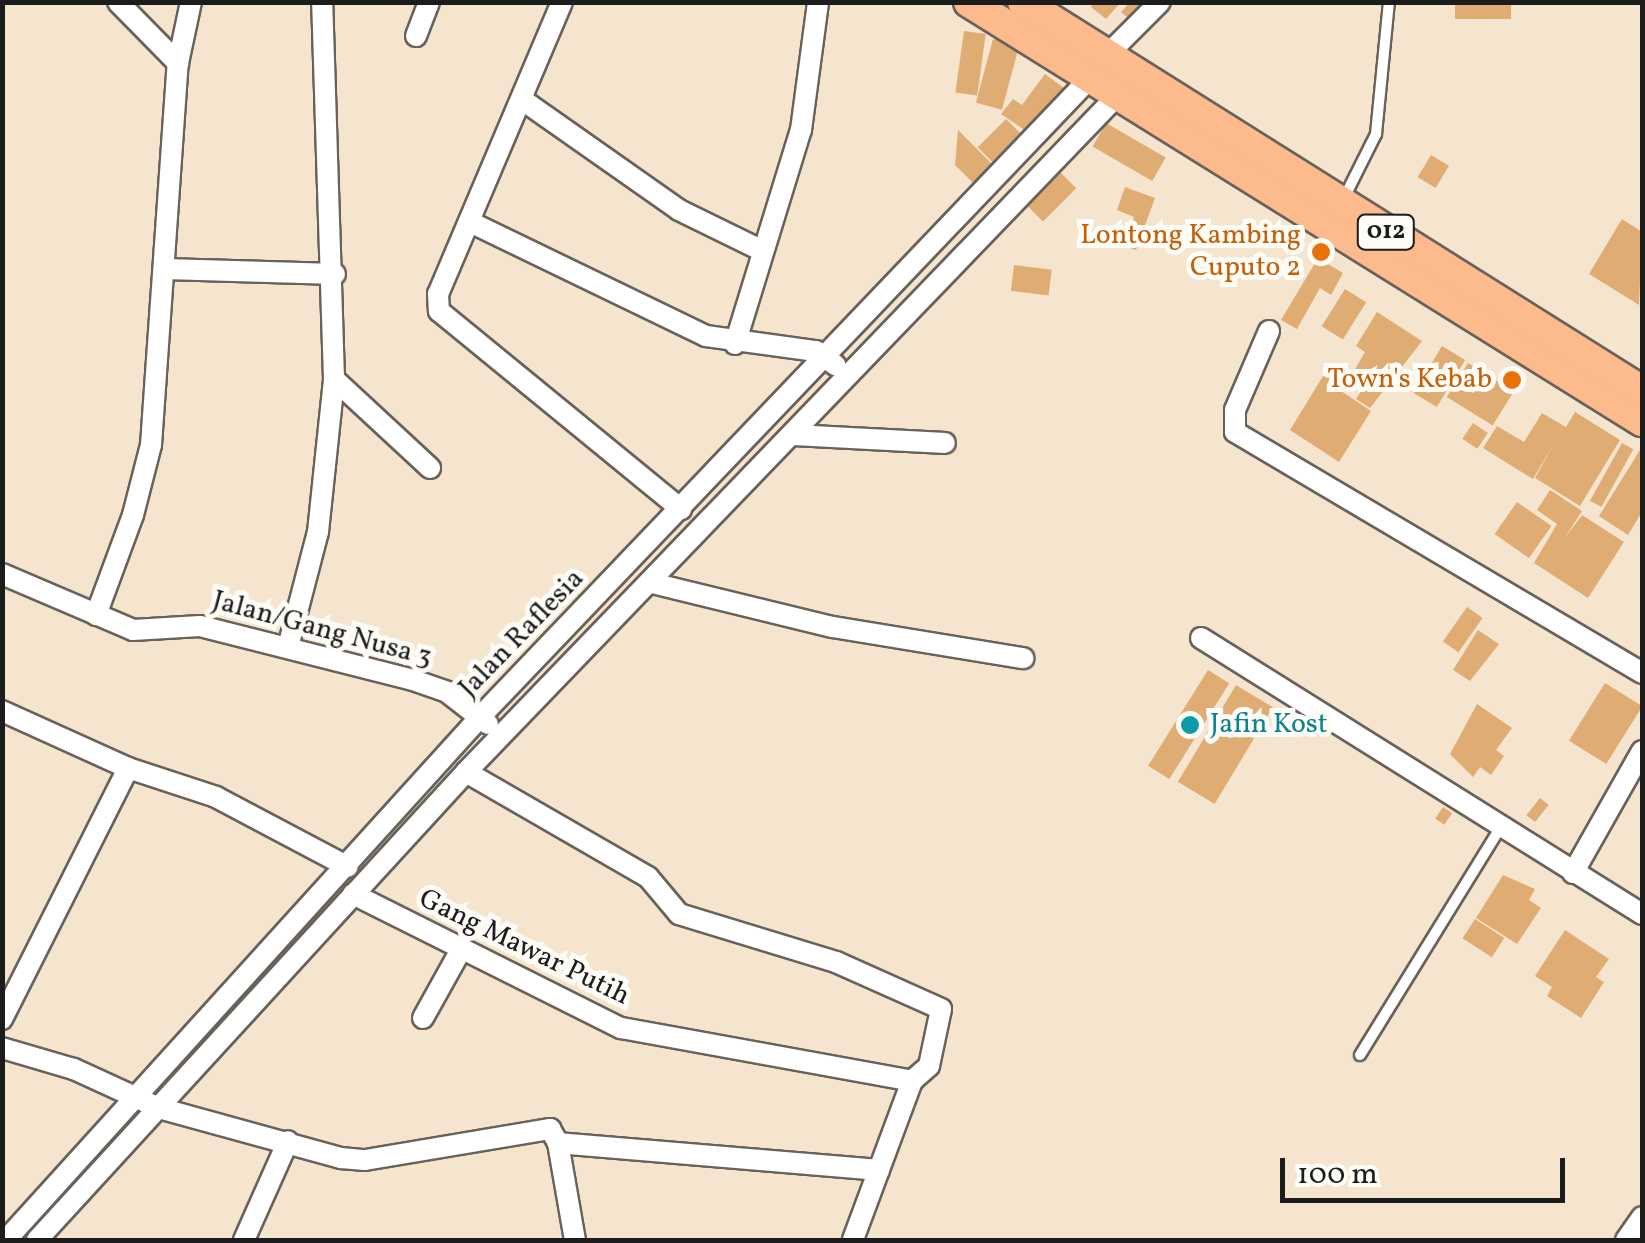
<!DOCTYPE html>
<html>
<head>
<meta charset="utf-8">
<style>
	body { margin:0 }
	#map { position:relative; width:1645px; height:1243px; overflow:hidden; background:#f6e5ce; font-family:Vollkorn,serif }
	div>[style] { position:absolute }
	.building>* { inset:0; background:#dfad74; transform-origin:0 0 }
	.roads { filter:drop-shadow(2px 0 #68625a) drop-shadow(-2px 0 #68625a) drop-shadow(0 2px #68625a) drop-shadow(0 -2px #68625a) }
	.service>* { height:10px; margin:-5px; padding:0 5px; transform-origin:5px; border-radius:5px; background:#fff }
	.minor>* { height:20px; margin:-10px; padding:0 10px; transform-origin:10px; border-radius:10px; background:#fff }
	.primary>* { height:30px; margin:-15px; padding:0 15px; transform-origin:15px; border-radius:15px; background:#fcba8d }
	.dots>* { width:28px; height:28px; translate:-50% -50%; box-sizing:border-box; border:5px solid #fdfcf7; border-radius:50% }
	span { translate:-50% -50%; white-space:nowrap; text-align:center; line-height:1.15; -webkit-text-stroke:10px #fdfcf7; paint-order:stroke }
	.shield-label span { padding:2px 8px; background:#fdfcf7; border:2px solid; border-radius:8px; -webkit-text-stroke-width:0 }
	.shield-label { font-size:25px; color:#1c1c1c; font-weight:700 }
	.food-label { font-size:28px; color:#c56008 }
	.right { translate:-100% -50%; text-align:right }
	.street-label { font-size:28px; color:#1c1c1c }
	.culture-label { font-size:28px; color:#0d838f }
	.left { translate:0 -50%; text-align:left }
	.frame { position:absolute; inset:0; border:5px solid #1c1c1c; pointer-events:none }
	.scale { position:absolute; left:1280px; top:1158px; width:285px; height:45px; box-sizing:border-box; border:5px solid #1c1c1c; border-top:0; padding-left:12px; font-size:30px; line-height:35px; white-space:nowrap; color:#1c1c1c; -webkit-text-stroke:8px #fdfcf7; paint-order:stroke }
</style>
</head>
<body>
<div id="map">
	<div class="building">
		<div style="clip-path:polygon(1094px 2px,1121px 2px,1106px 19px,1091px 7px)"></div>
		<div style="clip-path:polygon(1130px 2px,1150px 2px,1133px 22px,1121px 12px)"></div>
		<div style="left:1455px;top:2px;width:56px;height:17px"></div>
		<div style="left:964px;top:31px;width:22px;height:62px;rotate:8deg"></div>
		<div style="left:993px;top:39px;width:27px;height:66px;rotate:15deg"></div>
		<div style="clip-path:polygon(1045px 74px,1068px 91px,1032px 135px,1001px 114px,1013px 99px,1022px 105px)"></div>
		<div style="left:1006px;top:119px;width:21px;height:40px;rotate:45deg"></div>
		<div style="left:1106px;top:123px;width:69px;height:27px;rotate:30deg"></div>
		<div style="clip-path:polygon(958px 130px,994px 166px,975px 185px,955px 165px)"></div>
		<div style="left:1431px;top:155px;width:21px;height:26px;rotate:31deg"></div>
		<div style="left:1060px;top:172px;width:23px;height:47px;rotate:45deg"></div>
		<div style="clip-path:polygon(1125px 187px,1155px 198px,1136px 250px,1124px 246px,1134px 217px,1117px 210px)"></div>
		<div style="clip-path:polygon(1622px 219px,1642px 232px,1639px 305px,1589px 274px)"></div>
		<div style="clip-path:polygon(1318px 258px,1343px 273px,1331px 295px,1320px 288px,1297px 329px,1281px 320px)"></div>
		<div style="left:1014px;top:265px;width:38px;height:26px;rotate:7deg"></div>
		<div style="left:1345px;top:289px;width:25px;height:44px;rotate:32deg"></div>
		<div style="clip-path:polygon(1377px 312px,1422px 341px,1370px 408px,1356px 399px,1368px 380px,1354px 371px,1365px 352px,1356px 346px)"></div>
		<div style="left:1442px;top:346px;width:27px;height:55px;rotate:31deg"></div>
		<div style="clip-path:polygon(1331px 363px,1342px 369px,1332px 385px,1371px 411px,1339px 462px,1290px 430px)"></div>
		<div style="left:1468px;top:363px;width:54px;height:40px;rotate:32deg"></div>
		<div style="clip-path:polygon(1575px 412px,1620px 440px,1580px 506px,1535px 478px,1553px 445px,1533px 479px,1483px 448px,1497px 426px,1524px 442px,1542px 413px,1566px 427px)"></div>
		<div style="left:1473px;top:423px;width:18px;height:19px;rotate:34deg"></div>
		<div style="left:1622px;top:443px;width:13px;height:66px;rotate:29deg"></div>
		<div style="clip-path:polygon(1640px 450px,1642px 512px,1628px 535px,1599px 516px)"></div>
		<div style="clip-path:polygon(1550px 490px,1582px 511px,1564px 539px,1582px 515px,1624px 542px,1588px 598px,1534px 563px,1557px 524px,1537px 510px)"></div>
		<div style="left:1517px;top:502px;width:42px;height:39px;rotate:35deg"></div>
		<div style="left:1467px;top:607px;width:19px;height:42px;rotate:35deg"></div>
		<div style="clip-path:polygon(1478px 630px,1499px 644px,1470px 681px,1453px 670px)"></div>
		<div style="left:1208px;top:670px;width:25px;height:113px;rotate:32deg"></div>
		<div style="left:1605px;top:683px;width:44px;height:68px;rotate:32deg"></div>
		<div style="left:1236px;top:685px;width:43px;height:113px;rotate:31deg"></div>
		<div style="clip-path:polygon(1477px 704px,1512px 728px,1496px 750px,1504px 756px,1491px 775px,1480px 767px,1473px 777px,1450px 754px)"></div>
		<div style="left:1540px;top:798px;width:11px;height:22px;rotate:38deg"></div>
		<div style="left:1443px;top:807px;width:11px;height:14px;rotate:34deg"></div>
		<div style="clip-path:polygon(1503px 875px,1535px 889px,1529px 900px,1541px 908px,1517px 944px,1476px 918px)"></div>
		<div style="left:1475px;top:919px;width:35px;height:23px;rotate:33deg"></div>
		<div style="clip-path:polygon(1565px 930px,1609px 959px,1596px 977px,1604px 982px,1581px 1018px,1547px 996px,1552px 987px,1535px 976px)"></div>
	</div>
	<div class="roads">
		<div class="service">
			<div style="left:1344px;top:198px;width:72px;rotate:-63.4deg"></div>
			<div style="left:1376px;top:134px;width:133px;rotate:-84.4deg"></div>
			<div style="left:1360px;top:1055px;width:268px;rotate:-58.3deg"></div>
		</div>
		<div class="minor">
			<div style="left:118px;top:2px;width:86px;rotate:45.5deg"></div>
			<div style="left:562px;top:2px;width:317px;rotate:113deg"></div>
			<div style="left:438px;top:294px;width:17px;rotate:87deg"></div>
			<div style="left:439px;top:311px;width:313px;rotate:39.3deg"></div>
			<div style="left:416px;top:36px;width:36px;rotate:-69deg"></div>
			<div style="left:1106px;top:56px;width:76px;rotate:-45deg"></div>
			<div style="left:524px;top:101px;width:189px;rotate:35.1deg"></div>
			<div style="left:679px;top:210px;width:91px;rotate:26deg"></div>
			<div style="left:470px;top:222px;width:262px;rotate:25.8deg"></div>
			<div style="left:706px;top:336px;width:111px;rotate:7.8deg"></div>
			<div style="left:816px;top:351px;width:24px;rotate:36deg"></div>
			<div style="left:166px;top:269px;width:169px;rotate:1.7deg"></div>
			<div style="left:1269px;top:331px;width:86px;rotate:113.3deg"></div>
			<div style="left:1235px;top:410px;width:22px;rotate:90deg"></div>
			<div style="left:1235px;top:432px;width:473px;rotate:30.6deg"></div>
			<div style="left:735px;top:344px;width:224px;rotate:-72.9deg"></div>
			<div style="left:801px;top:130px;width:129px;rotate:-82.4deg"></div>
			<div style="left:334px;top:379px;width:131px;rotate:42.8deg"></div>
			<div style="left:794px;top:435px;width:151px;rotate:3deg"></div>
			<div style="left:2px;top:574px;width:142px;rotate:23.1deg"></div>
			<div style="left:133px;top:630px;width:67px;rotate:-3.4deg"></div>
			<div style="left:200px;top:626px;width:220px;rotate:14.2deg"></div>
			<div style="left:413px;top:680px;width:36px;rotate:19deg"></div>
			<div style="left:447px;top:692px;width:52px;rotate:38deg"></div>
			<div style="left:652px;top:583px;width:186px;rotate:13.7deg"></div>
			<div style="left:833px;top:627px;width:193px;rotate:9.3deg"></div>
			<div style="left:96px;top:615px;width:107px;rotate:-69.7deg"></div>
			<div style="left:133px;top:515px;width:72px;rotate:-75.6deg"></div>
			<div style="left:151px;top:445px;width:383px;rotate:-86deg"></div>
			<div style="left:178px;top:63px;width:62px;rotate:-78deg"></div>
			<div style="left:1201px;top:638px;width:520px;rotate:32.04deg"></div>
			<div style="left:288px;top:647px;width:119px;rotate:-75.4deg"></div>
			<div style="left:318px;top:532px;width:154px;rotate:-84deg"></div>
			<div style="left:334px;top:379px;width:377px;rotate:-91.8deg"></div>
			<div style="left:2px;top:711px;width:138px;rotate:24.3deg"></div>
			<div style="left:128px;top:768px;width:93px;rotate:18.2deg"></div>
			<div style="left:216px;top:797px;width:149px;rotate:27.9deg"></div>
			<div style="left:466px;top:772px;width:210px;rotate:30deg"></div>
			<div style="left:648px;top:877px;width:48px;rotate:50deg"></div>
			<div style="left:679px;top:914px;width:164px;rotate:17deg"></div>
			<div style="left:836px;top:962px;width:115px;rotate:24.1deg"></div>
			<div style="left:941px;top:1009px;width:58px;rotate:101.9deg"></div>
			<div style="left:929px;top:1066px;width:23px;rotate:139deg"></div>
			<div style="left:912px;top:1081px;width:170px;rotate:110.4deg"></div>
			<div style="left:1573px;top:873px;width:140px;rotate:-60.5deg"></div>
			<div style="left:353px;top:894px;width:300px;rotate:26.6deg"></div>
			<div style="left:621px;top:1028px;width:296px;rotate:10.3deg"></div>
			<div style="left:423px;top:1018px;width:80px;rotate:-60.9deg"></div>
			<div style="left:2px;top:1019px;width:281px;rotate:-63.3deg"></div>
			<div style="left:2px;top:1048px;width:75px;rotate:16.3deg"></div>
			<div style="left:74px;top:1069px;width:94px;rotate:24.6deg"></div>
			<div style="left:159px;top:1108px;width:189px;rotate:15.4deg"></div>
			<div style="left:341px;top:1158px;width:24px;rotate:5deg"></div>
			<div style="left:365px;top:1160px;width:188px;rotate:-9.5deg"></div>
			<div style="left:550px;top:1129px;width:16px;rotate:60deg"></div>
			<div style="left:558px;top:1143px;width:98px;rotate:80.1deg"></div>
			<div style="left:558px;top:1143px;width:322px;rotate:4.8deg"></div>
			<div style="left:6px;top:1240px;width:706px;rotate:-47.81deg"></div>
			<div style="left:480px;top:717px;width:883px;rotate:-46.33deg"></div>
			<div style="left:37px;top:1240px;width:635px;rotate:-47.49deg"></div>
			<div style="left:466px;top:772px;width:940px;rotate:-46.08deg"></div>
			<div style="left:244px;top:1240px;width:108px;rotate:-66deg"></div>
			<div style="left:1626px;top:1240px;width:28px;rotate:-55deg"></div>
		</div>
		<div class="primary">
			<div style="left:969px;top:2px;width:793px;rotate:31.91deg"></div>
			<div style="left:1023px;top:2px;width:731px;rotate:32.15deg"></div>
		</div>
	</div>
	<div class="dots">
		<div style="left:1321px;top:252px;background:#e8710a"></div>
		<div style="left:1512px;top:380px;background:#e8710a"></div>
		<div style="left:1190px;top:725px;background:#0f9aa8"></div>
	</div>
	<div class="shield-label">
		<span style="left:1386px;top:232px">012</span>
	</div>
	<div class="food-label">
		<span class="right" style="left:1301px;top:252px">Lontong Kambing<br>Cuputo 2</span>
		<span class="right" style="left:1492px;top:380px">Town's Kebab</span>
	</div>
	<div class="street-label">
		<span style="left:322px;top:630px;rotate:15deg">Jalan/Gang Nusa 3</span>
		<span style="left:522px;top:634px;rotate:-46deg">Jalan Raflesia</span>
		<span style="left:524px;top:948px;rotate:26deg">Gang Mawar Putih</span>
	</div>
	<div class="culture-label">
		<span class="left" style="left:1210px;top:725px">Jafin Kost</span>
	</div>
	<div class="frame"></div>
	<div class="scale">100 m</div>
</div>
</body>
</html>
